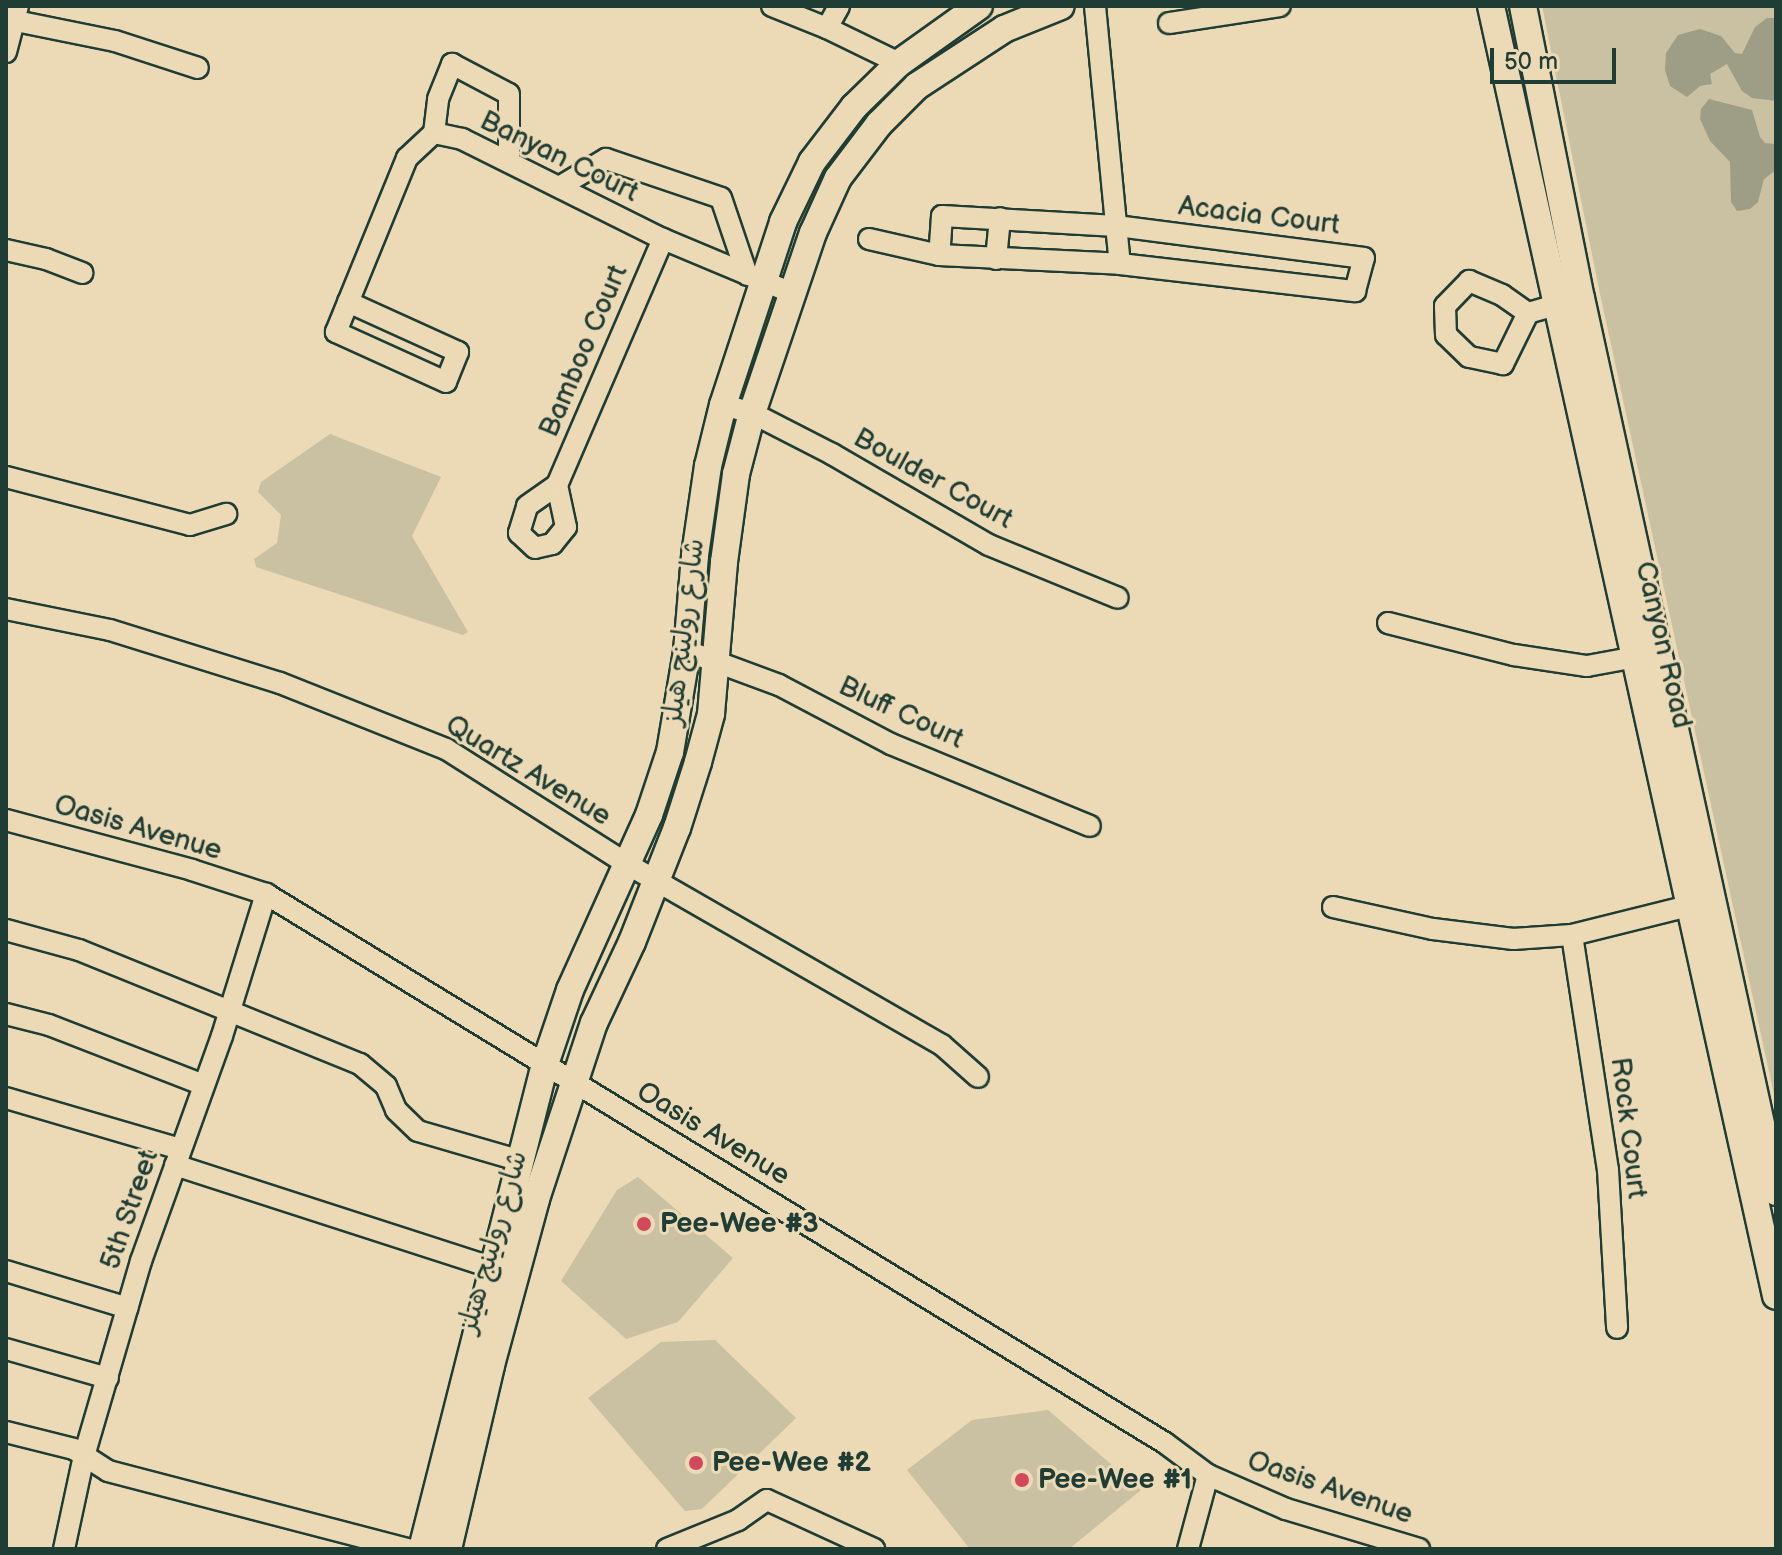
<!DOCTYPE html>
<html>
<head>
<meta charset="utf-8">
<style>
	body { margin:0 }
	#map { position:relative; width:1782px; height:1555px; overflow:hidden; background:#ecdab7; font-family:"Balsamiq Sans","Playpen Sans Arabic",sans-serif }
	div>[style] { position:absolute }
	.green>* { inset:0; background:#cac1a2 }
	.water>* { inset:0; background:#9d9e85 }
	.roads { filter:drop-shadow(2px 0 #1f3d34) drop-shadow(-2px 0 #1f3d34) drop-shadow(0 2px #1f3d34) drop-shadow(0 -2px #1f3d34) }
	.minor>* { height:20px; margin:-10px; padding:0 10px; transform-origin:10px; border-radius:10px; background:#ecdab7 }
	.major>* { height:26px; margin:-13px; padding:0 13px; transform-origin:13px; border-radius:13px; background:#ecdab7 }
	.dots>* { width:22px; height:22px; translate:-50% -50%; box-sizing:border-box; border:4px solid #ecdab7; border-radius:50% }
	span { translate:-50% -50%; white-space:nowrap; text-align:center; line-height:1.15; -webkit-text-stroke:6px #ecdab7; paint-order:stroke }
	.street-label { font-size:28px; color:#1f3d34 }
	.poi-label { font-size:28px; color:#1f3d34; font-weight:700 }
	.left { translate:0 -50%; text-align:left }
	.frame { position:absolute; inset:0; border:8px solid #1f3d34; pointer-events:none }
	.scale { position:absolute; left:1490px; top:48px; width:126px; height:36px; box-sizing:border-box; border:4px solid #1f3d34; border-top:0; padding-left:10px; font-size:24px; line-height:28px; white-space:nowrap; color:#1f3d34; -webkit-text-stroke:6px #ecdab7; paint-order:stroke }
</style>
</head>
<body>
<div id="map">
	<div class="green">
		<div style="clip-path:polygon(1542px 6px,1776px 6px,1776px 1104px,1600px 294px)"></div>
		<div style="clip-path:polygon(330px 434px,441px 477px,412px 536px,468px 632px,463px 635px,256px 567px,254px 559px,277px 543px,281px 515px,258px 492px,261px 482px)"></div>
		<div style="clip-path:polygon(638px 1177px,733px 1258px,678px 1322px,626px 1339px,561px 1281px,617px 1190px)"></div>
		<div style="clip-path:polygon(715px 1340px,796px 1418px,702px 1509px,685px 1511px,588px 1398px,661px 1342px)"></div>
		<div style="clip-path:polygon(1048px 1410px,1141px 1490px,1069px 1549px,970px 1549px,907px 1470px,972px 1420px)"></div>
	</div>
	<div class="water">
		<div style="clip-path:polygon(1767px 18px,1776px 18px,1776px 101px,1752px 98px,1742px 91px,1727px 64px,1710px 74px,1712px 84px,1700px 86px,1687px 97px,1670px 86px,1665px 70px,1666px 53px,1678px 35px,1700px 29px,1721px 36px,1735px 53px,1742px 54px,1755px 27px)"></div>
		<div style="clip-path:polygon(1709px 99px,1752px 110px,1760px 137px,1765px 143px,1776px 144px,1776px 170px,1764px 179px,1758px 202px,1750px 209px,1737px 211px,1731px 202px,1730px 162px,1710px 141px,1700px 119px,1701px 109px)"></div>
	</div>
	<div class="roads">
		<div class="minor">
			<div style="left:772px;top:6px;width:59px;rotate:21.8deg"></div>
			<div style="left:827px;top:28px;width:25px;rotate:-61deg"></div>
			<div style="left:1095px;top:6px;width:259px;rotate:84.5deg"></div>
			<div style="left:6px;top:19px;width:111px;rotate:11.4deg"></div>
			<div style="left:115px;top:41px;width:87px;rotate:18deg"></div>
			<div style="left:1169px;top:23px;width:112px;rotate:-8.7deg"></div>
			<div style="left:827px;top:28px;width:80px;rotate:25.9deg"></div>
			<div style="left:6px;top:52px;width:48px;rotate:-75.4deg"></div>
			<div style="left:434px;top:133px;width:34px;rotate:-83deg"></div>
			<div style="left:438px;top:99px;width:38px;rotate:-68deg"></div>
			<div style="left:452px;top:64px;width:64px;rotate:27.8deg"></div>
			<div style="left:509px;top:94px;width:68px;rotate:90deg"></div>
			<div style="left:559px;top:187px;width:55px;rotate:-30.8deg"></div>
			<div style="left:606px;top:159px;width:121px;rotate:18.7deg"></div>
			<div style="left:721px;top:198px;width:81px;rotate:71.3deg"></div>
			<div style="left:869px;top:239px;width:72px;rotate:12.9deg"></div>
			<div style="left:939px;top:255px;width:181px;rotate:2.8deg"></div>
			<div style="left:1120px;top:264px;width:237px;rotate:6.6deg"></div>
			<div style="left:1355px;top:291px;width:34px;rotate:-75deg"></div>
			<div style="left:1364px;top:258px;width:250px;rotate:-172.6deg"></div>
			<div style="left:1116px;top:226px;width:174px;rotate:-176.7deg"></div>
			<div style="left:942px;top:216px;width:39px;rotate:94deg"></div>
			<div style="left:6px;top:250px;width:41px;rotate:12.7deg"></div>
			<div style="left:46px;top:259px;width:39px;rotate:21deg"></div>
			<div style="left:996px;top:259px;width:41px;rotate:-84.4deg"></div>
			<div style="left:348px;top:302px;width:121px;rotate:24.4deg"></div>
			<div style="left:458px;top:352px;width:32px;rotate:112deg"></div>
			<div style="left:446px;top:382px;width:121px;rotate:-155.6deg"></div>
			<div style="left:336px;top:332px;width:188px;rotate:-67.8deg"></div>
			<div style="left:407px;top:158px;width:37px;rotate:-43deg"></div>
			<div style="left:434px;top:133px;width:29px;rotate:12deg"></div>
			<div style="left:462px;top:139px;width:225px;rotate:26.5deg"></div>
			<div style="left:663px;top:239px;width:138px;rotate:22.7deg"></div>
			<div style="left:1528px;top:313px;width:57px;rotate:116.1deg"></div>
			<div style="left:1503px;top:364px;width:35px;rotate:-168deg"></div>
			<div style="left:1469px;top:357px;width:32px;rotate:-136deg"></div>
			<div style="left:1446px;top:335px;width:29px;rotate:-92deg"></div>
			<div style="left:1445px;top:306px;width:35px;rotate:-46deg"></div>
			<div style="left:1469px;top:281px;width:36px;rotate:23deg"></div>
			<div style="left:1502px;top:295px;width:32px;rotate:35deg"></div>
			<div style="left:1528px;top:313px;width:44px;rotate:-15.9deg"></div>
			<div style="left:723px;top:405px;width:30px;rotate:15deg"></div>
			<div style="left:752px;top:413px;width:90px;rotate:27.1deg"></div>
			<div style="left:832px;top:454px;width:181px;rotate:30.1deg"></div>
			<div style="left:989px;top:545px;width:139px;rotate:22.3deg"></div>
			<div style="left:6px;top:477px;width:190px;rotate:14.6deg"></div>
			<div style="left:190px;top:525px;width:38px;rotate:-17deg"></div>
			<div style="left:557px;top:485px;width:43px;rotate:77.9deg"></div>
			<div style="left:566px;top:527px;width:22px;rotate:129deg"></div>
			<div style="left:552px;top:544px;width:17px;rotate:167deg"></div>
			<div style="left:535px;top:548px;width:22px;rotate:-137deg"></div>
			<div style="left:519px;top:533px;width:28px;rotate:-73deg"></div>
			<div style="left:527px;top:506px;width:37px;rotate:-35deg"></div>
			<div style="left:557px;top:485px;width:268px;rotate:-66.7deg"></div>
			<div style="left:6px;top:609px;width:106px;rotate:11.4deg"></div>
			<div style="left:110px;top:630px;width:178px;rotate:17.3deg"></div>
			<div style="left:280px;top:683px;width:179px;rotate:21.7deg"></div>
			<div style="left:446px;top:749px;width:214px;rotate:32.4deg"></div>
			<div style="left:627px;top:864px;width:363px;rotate:29.9deg"></div>
			<div style="left:942px;top:1045px;width:48px;rotate:41.6deg"></div>
			<div style="left:1388px;top:623px;width:130px;rotate:14.3deg"></div>
			<div style="left:1514px;top:655px;width:74px;rotate:8.6deg"></div>
			<div style="left:1587px;top:666px;width:61px;rotate:-10.4deg"></div>
			<div style="left:687px;top:651px;width:98px;rotate:20.3deg"></div>
			<div style="left:779px;top:685px;width:127px;rotate:27.8deg"></div>
			<div style="left:891px;top:744px;width:215px;rotate:22.4deg"></div>
			<div style="left:6px;top:820px;width:193px;rotate:15deg"></div>
			<div style="left:192px;top:870px;width:78px;rotate:18deg"></div>
			<div style="left:266px;top:894px;width:1053px;rotate:31.41deg"></div>
			<div style="left:1165px;top:1443px;width:54px;rotate:36.7deg"></div>
			<div style="left:1208px;top:1475px;width:85px;rotate:23.6deg"></div>
			<div style="left:1286px;top:1509px;width:139px;rotate:16.7deg"></div>
			<div style="left:1333px;top:907px;width:102px;rotate:12.4deg"></div>
			<div style="left:1433px;top:929px;width:81px;rotate:7.1deg"></div>
			<div style="left:1513px;top:939px;width:59px;rotate:-3.9deg"></div>
			<div style="left:1572px;top:935px;width:120px;rotate:-14deg"></div>
			<div style="left:6px;top:930px;width:76px;rotate:15.3deg"></div>
			<div style="left:79px;top:950px;width:303px;rotate:22.1deg"></div>
			<div style="left:360px;top:1064px;width:34px;rotate:40deg"></div>
			<div style="left:386px;top:1086px;width:26px;rotate:67deg"></div>
			<div style="left:396px;top:1110px;width:30px;rotate:44deg"></div>
			<div style="left:418px;top:1131px;width:107px;rotate:16.2deg"></div>
			<div style="left:1572px;top:935px;width:238px;rotate:81.3deg"></div>
			<div style="left:1608px;top:1170px;width:158px;rotate:86.7deg"></div>
			<div style="left:6px;top:1014px;width:44px;rotate:14.3deg"></div>
			<div style="left:49px;top:1025px;width:166px;rotate:21.2deg"></div>
			<div style="left:6px;top:1098px;width:181px;rotate:16.3deg"></div>
			<div style="left:175px;top:1165px;width:334px;rotate:17.9deg"></div>
			<div style="left:6px;top:1271px;width:127px;rotate:16.9deg"></div>
			<div style="left:6px;top:1349px;width:106px;rotate:15.9deg"></div>
			<div style="left:6px;top:1432px;width:70px;rotate:14deg"></div>
			<div style="left:74px;top:1449px;width:40px;rotate:32.9deg"></div>
			<div style="left:108px;top:1471px;width:310px;rotate:14.6deg"></div>
			<div style="left:64px;top:1549px;width:95px;rotate:-77.9deg"></div>
			<div style="left:84px;top:1456px;width:203px;rotate:-73.7deg"></div>
			<div style="left:141px;top:1261px;width:239px;rotate:-70.2deg"></div>
			<div style="left:222px;top:1036px;width:149px;rotate:-72.8deg"></div>
			<div style="left:667px;top:1549px;width:77px;rotate:-22.2deg"></div>
			<div style="left:738px;top:1520px;width:35px;rotate:-35deg"></div>
			<div style="left:767px;top:1500px;width:118px;rotate:24.6deg"></div>
			<div style="left:1188px;top:1549px;width:77px;rotate:-74.9deg"></div>
		</div>
		<div class="major">
			<div style="left:1491px;top:6px;width:1321px;rotate:77.54deg"></div>
			<div style="left:1523px;top:6px;width:298px;rotate:78.8deg"></div>
			<div style="left:1581px;top:298px;width:915px;rotate:77.7deg"></div>
			<div style="left:422px;top:1549px;width:500px;rotate:-75.77deg"></div>
			<div style="left:545px;top:1064px;width:78px;rotate:-71.3deg"></div>
			<div style="left:570px;top:990px;width:192px;rotate:-65.7deg"></div>
			<div style="left:649px;top:815px;width:66px;rotate:-71.6deg"></div>
			<div style="left:670px;top:752px;width:102px;rotate:-80.4deg"></div>
			<div style="left:687px;top:651px;width:96px;rotate:-85.2deg"></div>
			<div style="left:695px;top:555px;width:90px;rotate:-81.7deg"></div>
			<div style="left:708px;top:466px;width:63px;rotate:-76.2deg"></div>
			<div style="left:723px;top:405px;width:193px;rotate:-71.8deg"></div>
			<div style="left:783px;top:222px;width:67px;rotate:-64.2deg"></div>
			<div style="left:812px;top:162px;width:69px;rotate:-52.6deg"></div>
			<div style="left:854px;top:107px;width:63px;rotate:-44.4deg"></div>
			<div style="left:899px;top:63px;width:98px;rotate:-35.5deg"></div>
			<div style="left:448px;top:1549px;width:189px;rotate:-76.8deg"></div>
			<div style="left:491px;top:1365px;width:172px;rotate:-74.8deg"></div>
			<div style="left:536px;top:1199px;width:185px;rotate:-71.8deg"></div>
			<div style="left:594px;top:1023px;width:89px;rotate:-64.9deg"></div>
			<div style="left:632px;top:942px;width:123px;rotate:-68.5deg"></div>
			<div style="left:677px;top:828px;width:69px;rotate:-72.3deg"></div>
			<div style="left:698px;top:762px;width:50px;rotate:-74.8deg"></div>
			<div style="left:711px;top:714px;width:153px;rotate:-85.1deg"></div>
			<div style="left:724px;top:562px;width:89px;rotate:-82.2deg"></div>
			<div style="left:736px;top:474px;width:63px;rotate:-75.3deg"></div>
			<div style="left:752px;top:413px;width:190px;rotate:-71.3deg"></div>
			<div style="left:813px;top:233px;width:60px;rotate:-65.6deg"></div>
			<div style="left:838px;top:178px;width:68px;rotate:-52.8deg"></div>
			<div style="left:879px;top:124px;width:54px;rotate:-45deg"></div>
			<div style="left:917px;top:86px;width:104px;rotate:-33.2deg"></div>
			<div style="left:1004px;top:29px;width:61px;rotate:-22deg"></div>
		</div>
	</div>
	<div class="dots">
		<div style="left:644px;top:1224px;background:#d1495b"></div>
		<div style="left:696px;top:1463px;background:#d1495b"></div>
		<div style="left:1022px;top:1480px;background:#d1495b"></div>
	</div>
	<div class="street-label">
		<span style="left:559px;top:157px;rotate:26deg">Banyan Court</span>
		<span style="left:1259px;top:216px;rotate:7deg">Acacia Court</span>
		<span style="left:584px;top:351px;rotate:-67deg">Bamboo Court</span>
		<span style="left:933px;top:479px;rotate:29deg">Boulder Court</span>
		<span style="left:684px;top:632px;rotate:-83deg">شارع رولينج هيلز</span>
		<span style="left:1663px;top:645px;rotate:77deg">Canyon Road</span>
		<span style="left:901px;top:713px;rotate:25deg">Bluff Court</span>
		<span style="left:528px;top:771px;rotate:31deg">Quartz Avenue</span>
		<span style="left:138px;top:828px;rotate:16deg">Oasis Avenue</span>
		<span style="left:1628px;top:1128px;rotate:83deg">Rock Court</span>
		<span style="left:713px;top:1134px;rotate:31deg">Oasis Avenue</span>
		<span style="left:130px;top:1210px;rotate:-71deg">5th Street</span>
		<span style="left:493px;top:1242px;rotate:-74deg">شارع رولينج هيلز</span>
		<span style="left:1330px;top:1488px;rotate:19deg">Oasis Avenue</span>
	</div>
	<div class="poi-label">
		<span class="left" style="left:660px;top:1224px">Pee-Wee #3</span>
		<span class="left" style="left:712px;top:1463px">Pee-Wee #2</span>
		<span class="left" style="left:1038px;top:1480px">Pee-Wee #1</span>
	</div>
	<div class="frame"></div>
	<div class="scale">50 m</div>
</div>
</body>
</html>
